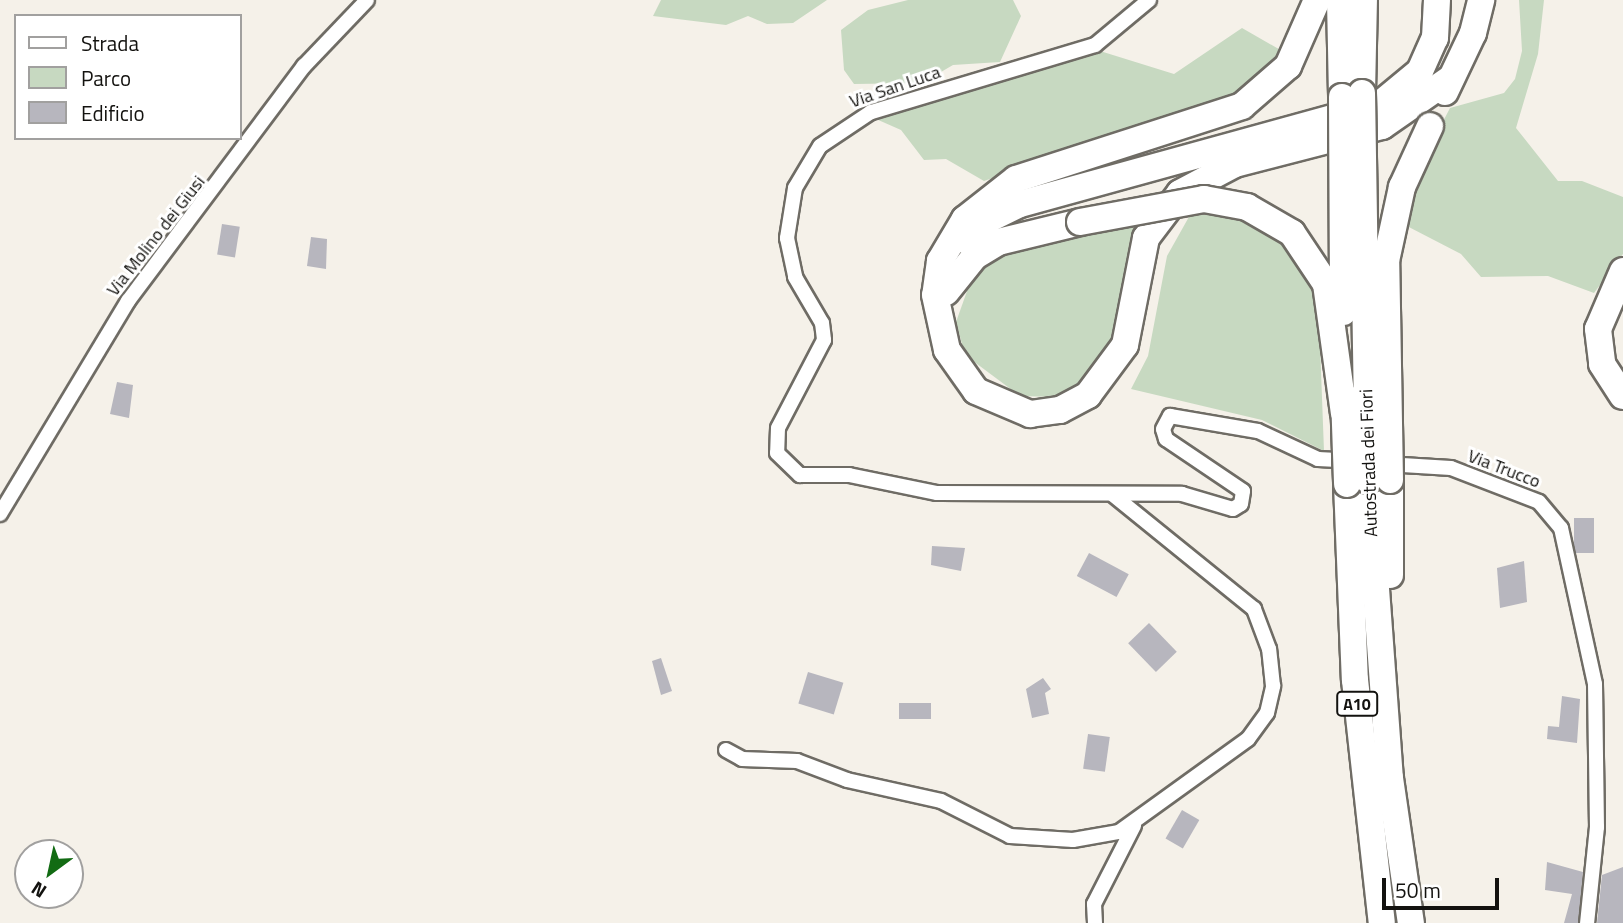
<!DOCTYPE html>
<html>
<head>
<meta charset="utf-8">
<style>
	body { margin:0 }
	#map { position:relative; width:1623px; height:923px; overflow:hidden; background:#f5f1e9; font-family:"Titillium Web",sans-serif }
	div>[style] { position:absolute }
	.green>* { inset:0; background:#c7d9c1 }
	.building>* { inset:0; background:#b7b6be; transform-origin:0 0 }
	.roads { filter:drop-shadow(2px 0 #6f6c65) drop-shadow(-2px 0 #6f6c65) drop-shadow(0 2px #6f6c65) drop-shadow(0 -2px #6f6c65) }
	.minor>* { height:14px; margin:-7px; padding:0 7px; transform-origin:7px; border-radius:7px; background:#fff }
	.motorway>* { height:26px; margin:-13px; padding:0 13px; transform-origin:13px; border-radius:13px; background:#fff }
	.bridges { filter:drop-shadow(2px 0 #6f6c65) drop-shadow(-2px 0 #6f6c65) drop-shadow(0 2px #6f6c65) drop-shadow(0 -2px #6f6c65) }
	.motorway-bridge>* { height:26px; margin:-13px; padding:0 13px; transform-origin:13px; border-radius:13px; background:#fff }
	span { translate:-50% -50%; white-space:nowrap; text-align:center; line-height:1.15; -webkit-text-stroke:6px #fff; paint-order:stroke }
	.shield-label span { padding:2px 5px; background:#fff; border:2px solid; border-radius:5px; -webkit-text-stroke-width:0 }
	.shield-label { font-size:16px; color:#13120f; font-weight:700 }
	.street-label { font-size:18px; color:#13120f }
	.legend { position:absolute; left:14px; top:14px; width:228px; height:126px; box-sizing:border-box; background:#fff; border:2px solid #a1a09f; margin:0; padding:9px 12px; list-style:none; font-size:21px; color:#13120f }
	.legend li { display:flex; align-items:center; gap:14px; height:35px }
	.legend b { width:35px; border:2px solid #a1a09f }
	.north { position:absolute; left:14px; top:839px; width:70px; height:70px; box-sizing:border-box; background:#fff; border:2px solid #a1a09f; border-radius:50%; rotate:213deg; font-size:19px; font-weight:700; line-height:28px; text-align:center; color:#13120f }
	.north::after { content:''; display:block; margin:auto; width:24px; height:32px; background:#126b13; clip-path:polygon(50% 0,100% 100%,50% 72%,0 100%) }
	.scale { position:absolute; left:1382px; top:878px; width:117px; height:32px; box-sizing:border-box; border:4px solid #13120f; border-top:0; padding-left:9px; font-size:21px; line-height:24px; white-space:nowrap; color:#13120f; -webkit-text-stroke:5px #fff; paint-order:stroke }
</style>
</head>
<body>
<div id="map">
	<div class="green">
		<div style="clip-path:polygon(661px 0,827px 0,793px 23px,767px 24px,748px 16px,726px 25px,653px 16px)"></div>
		<div style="clip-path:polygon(908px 0,1013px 0,1021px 16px,1000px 62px,953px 65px,922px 83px,854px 84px,844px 70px,841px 30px,868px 10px)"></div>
		<div style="clip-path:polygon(1519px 0,1544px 0,1538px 54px,1516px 128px,1558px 181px,1582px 181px,1623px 197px,1623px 254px,1594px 293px,1548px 276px,1481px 277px,1461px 254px,1403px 224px,1421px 164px,1450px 108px,1504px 93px,1515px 79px,1522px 51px)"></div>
		<div style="clip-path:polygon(1242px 28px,1284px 52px,1234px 95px,984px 181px,946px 159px,924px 160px,901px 130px,876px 119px,1100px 51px,1174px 74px)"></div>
		<div style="clip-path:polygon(1226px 214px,1261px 224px,1288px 247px,1318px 291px,1324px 451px,1262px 420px,1131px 389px,1148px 356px,1167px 256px,1190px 215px)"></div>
		<div style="clip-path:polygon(1141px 223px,1113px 345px,1082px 388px,1056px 397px,1020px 396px,965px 355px,956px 322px,971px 280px,987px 262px,1025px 241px)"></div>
	</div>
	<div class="building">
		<div style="left:222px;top:224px;width:18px;height:31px;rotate:9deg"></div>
		<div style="clip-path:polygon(311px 237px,327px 239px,326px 269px,307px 266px)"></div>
		<div style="clip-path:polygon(117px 382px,133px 385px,129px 418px,110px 414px)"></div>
		<div style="left:1574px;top:518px;width:20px;height:35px"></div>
		<div style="clip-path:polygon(932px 546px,965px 548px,961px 571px,931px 565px)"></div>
		<div style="left:1089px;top:553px;width:45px;height:26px;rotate:28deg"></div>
		<div style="clip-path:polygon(1524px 561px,1527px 602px,1500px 608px,1497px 568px)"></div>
		<div style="left:1149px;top:623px;width:40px;height:29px;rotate:46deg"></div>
		<div style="clip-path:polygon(661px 658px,672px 691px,661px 695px,652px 661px)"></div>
		<div style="left:808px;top:672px;width:37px;height:33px;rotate:17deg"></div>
		<div style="clip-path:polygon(1043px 678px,1051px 689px,1045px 693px,1049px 714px,1032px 718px,1026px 689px)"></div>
		<div style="clip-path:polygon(1562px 696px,1580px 699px,1577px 743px,1547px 739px,1548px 726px,1559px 727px)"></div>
		<div style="left:899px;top:703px;width:32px;height:16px"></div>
		<div style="left:1088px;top:734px;width:22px;height:35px;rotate:8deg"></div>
		<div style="left:1182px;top:810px;width:20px;height:33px;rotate:30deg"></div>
		<div style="clip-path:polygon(1547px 862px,1583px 872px,1578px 923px,1564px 923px,1572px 894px,1545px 890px)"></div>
		<div style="clip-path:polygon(1623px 867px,1623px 923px,1597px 923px,1602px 875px)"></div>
	</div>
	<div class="roads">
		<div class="minor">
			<div style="left:1149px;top:0;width:70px;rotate:140.2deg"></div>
			<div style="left:1095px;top:45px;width:234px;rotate:163.3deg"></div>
			<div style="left:871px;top:112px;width:61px;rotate:146.3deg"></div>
			<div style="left:820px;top:146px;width:49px;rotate:120.8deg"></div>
			<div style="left:795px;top:188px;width:51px;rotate:99.1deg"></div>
			<div style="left:787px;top:238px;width:40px;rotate:78deg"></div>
			<div style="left:795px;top:277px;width:53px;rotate:59.6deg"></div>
			<div style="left:822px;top:323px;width:17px;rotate:83deg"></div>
			<div style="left:824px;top:340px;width:99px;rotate:117.6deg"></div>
			<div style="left:778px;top:428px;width:25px;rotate:92deg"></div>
			<div style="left:777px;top:453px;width:32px;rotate:44deg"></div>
			<div style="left:800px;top:475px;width:49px"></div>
			<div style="left:849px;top:475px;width:90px;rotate:11.6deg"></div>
			<div style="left:937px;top:493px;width:245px;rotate:0.2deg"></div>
			<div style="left:1182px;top:494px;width:53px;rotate:16.4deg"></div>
			<div style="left:1233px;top:509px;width:9px;rotate:-32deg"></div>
			<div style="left:1241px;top:504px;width:13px;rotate:-81deg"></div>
			<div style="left:1243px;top:491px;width:93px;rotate:-146deg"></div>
			<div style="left:1166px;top:439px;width:10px;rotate:-107deg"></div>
			<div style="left:1163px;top:429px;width:15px;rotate:-62deg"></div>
			<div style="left:1170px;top:416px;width:89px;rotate:9.7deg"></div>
			<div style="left:1258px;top:431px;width:66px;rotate:25deg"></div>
			<div style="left:1318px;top:459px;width:34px;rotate:3deg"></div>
			<div style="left:1386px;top:464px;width:65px;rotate:3.5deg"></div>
			<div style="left:1451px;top:468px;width:94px;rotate:21.1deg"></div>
			<div style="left:1539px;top:502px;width:34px;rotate:50deg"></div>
			<div style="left:1561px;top:528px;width:160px;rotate:77.7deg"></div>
			<div style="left:1595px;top:684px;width:143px;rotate:89.2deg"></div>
			<div style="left:1597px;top:827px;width:97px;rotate:95.9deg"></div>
			<div style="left:0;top:514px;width:249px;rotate:-59deg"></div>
			<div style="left:128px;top:301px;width:294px;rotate:-53.2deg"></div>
			<div style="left:304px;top:66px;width:91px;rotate:-46.3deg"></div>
			<div style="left:726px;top:750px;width:18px;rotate:29deg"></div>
			<div style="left:742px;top:759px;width:55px;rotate:2.1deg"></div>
			<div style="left:797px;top:761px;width:53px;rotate:20.8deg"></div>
			<div style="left:847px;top:780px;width:96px;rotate:12.6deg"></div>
			<div style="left:941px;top:801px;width:77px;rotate:26.9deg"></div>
			<div style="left:1010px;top:836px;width:63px;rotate:3.6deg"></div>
			<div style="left:1073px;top:840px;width:47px;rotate:-9.9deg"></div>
			<div style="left:1119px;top:832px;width:159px;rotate:-35.8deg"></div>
			<div style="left:1248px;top:739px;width:32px;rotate:-54deg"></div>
			<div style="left:1267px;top:713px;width:28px;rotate:-77deg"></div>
			<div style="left:1273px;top:686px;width:37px;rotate:-96deg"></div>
			<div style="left:1269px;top:649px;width:43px;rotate:-110.6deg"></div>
			<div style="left:1254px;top:609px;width:181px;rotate:-141deg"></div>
			<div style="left:1095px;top:923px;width:19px;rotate:-93deg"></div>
			<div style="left:1094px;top:904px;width:88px;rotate:-62.9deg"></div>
		</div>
		<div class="motorway">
			<div style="left:1317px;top:0;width:72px;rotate:113.7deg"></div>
			<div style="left:1288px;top:66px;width:61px;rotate:139deg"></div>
			<div style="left:1242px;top:106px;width:237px;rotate:162.1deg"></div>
			<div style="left:1016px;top:179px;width:65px;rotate:141.9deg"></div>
			<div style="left:965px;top:219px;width:49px;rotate:120.8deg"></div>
			<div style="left:940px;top:261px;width:34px;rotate:98deg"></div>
			<div style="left:935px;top:295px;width:56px;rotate:77.7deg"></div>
			<div style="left:947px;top:350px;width:50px;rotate:54.7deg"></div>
			<div style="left:976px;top:391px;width:59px;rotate:23.1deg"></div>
			<div style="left:1030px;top:414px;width:30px;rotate:-8deg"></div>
			<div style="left:1060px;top:410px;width:32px;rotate:-28deg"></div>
			<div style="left:1088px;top:395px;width:62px;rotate:-53.5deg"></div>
			<div style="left:1125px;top:345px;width:109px;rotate:-78.9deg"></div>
			<div style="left:1146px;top:238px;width:56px;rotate:-52.9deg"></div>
			<div style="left:1180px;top:193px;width:62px;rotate:-27.8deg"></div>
			<div style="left:1235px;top:164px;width:152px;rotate:-14.5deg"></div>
			<div style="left:1382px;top:126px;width:84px;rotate:-34.8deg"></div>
			<div style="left:1340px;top:0;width:97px;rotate:88.8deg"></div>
			<div style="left:1445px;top:92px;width:65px;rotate:-64.6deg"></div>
			<div style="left:1473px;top:33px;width:34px;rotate:-76deg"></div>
			<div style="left:1362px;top:93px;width:93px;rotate:-88.8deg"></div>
			<div style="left:967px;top:241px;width:31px;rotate:-45deg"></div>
			<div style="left:989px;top:219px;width:34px;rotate:-26deg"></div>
			<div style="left:1020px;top:204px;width:372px;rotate:-15.4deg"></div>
			<div style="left:1379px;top:105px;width:53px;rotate:-39.7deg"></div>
			<div style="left:1420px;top:71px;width:36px;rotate:-66deg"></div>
			<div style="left:1435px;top:38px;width:38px;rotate:-87deg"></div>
			<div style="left:1623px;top:271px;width:63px;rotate:113.3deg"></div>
			<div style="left:1598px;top:329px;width:35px;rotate:83deg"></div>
			<div style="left:1602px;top:364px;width:38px;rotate:57deg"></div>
			<div style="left:946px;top:292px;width:46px;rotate:-51.1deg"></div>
			<div style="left:975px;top:256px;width:27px;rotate:-31deg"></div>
			<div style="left:998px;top:242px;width:84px;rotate:-13.7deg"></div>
			<div style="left:1368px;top:480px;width:299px;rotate:85.8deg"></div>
			<div style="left:1390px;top:778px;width:147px;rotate:81.8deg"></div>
			<div style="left:1347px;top:484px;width:196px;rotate:87.7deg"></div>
			<div style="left:1355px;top:680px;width:244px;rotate:83.7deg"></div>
			<div style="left:1390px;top:575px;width:95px;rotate:-90deg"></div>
		</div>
	</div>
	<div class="bridges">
		<div class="motorway-bridge">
			<div style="left:1362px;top:93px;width:387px;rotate:89.1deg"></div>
			<div style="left:1342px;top:97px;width:215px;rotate:89.7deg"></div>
			<div style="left:1080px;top:222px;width:126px;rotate:-10.5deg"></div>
			<div style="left:1204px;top:199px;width:44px;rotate:10.5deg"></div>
			<div style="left:1247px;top:207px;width:52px;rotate:30deg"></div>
			<div style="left:1292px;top:233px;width:61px;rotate:56.3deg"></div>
			<div style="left:1326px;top:284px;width:130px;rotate:82.1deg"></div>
			<div style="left:1344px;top:396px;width:88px;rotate:88deg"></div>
			<div style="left:1390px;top:480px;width:219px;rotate:-91deg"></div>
			<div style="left:1386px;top:261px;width:76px;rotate:-77.8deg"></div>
			<div style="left:1402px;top:187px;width:67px;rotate:-65.3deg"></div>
		</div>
	</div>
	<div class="shield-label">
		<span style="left:1357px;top:704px">A10</span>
	</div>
	<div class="street-label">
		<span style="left:895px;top:87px;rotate:-19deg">Via San Luca</span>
		<span style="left:156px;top:236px;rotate:-52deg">Via Molino dei Giusi</span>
		<span style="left:1369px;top:463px;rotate:-92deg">Autostrada dei Fiori</span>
		<span style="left:1504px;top:469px;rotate:21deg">Via Trucco</span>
	</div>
	<ul class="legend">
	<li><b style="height:9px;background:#fff"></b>Strada</li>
	<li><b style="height:19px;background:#c7d9c1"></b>Parco</li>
	<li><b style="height:19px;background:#b7b6be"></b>Edificio</li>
	</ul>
	<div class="north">N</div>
	<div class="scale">50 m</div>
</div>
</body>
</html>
